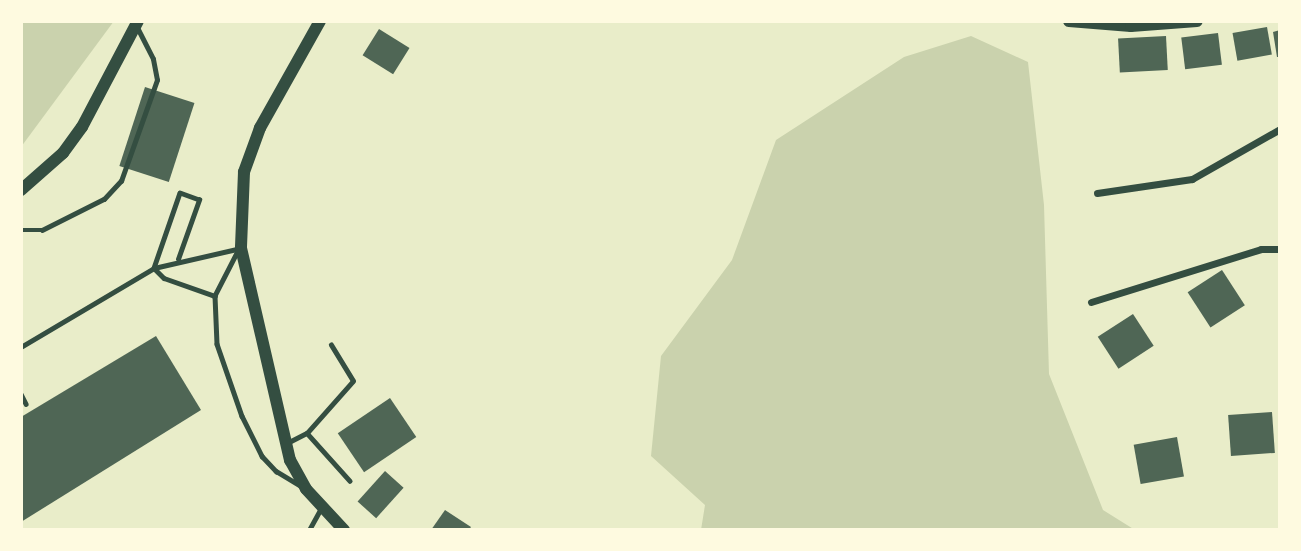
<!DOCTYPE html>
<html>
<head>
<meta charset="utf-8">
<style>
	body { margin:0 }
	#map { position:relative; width:1301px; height:551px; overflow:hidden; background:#e9edc9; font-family:"Nunito Sans",sans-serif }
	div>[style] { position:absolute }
	.green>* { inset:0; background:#cad2ad }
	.building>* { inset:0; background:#4f6655; transform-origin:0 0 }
	.service>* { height:4.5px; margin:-2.25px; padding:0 2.25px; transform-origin:2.25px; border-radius:2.25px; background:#344e41 }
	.minor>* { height:7px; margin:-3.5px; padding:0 3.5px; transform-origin:3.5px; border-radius:3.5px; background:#344e41 }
	.tertiary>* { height:12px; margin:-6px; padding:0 6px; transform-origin:6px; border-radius:6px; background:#344e41 }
	.secondary>* { height:12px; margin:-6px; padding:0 6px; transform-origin:6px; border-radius:6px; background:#344e41 }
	span { translate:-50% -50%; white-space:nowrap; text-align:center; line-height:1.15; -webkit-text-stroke:5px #fefae0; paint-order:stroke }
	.frame { position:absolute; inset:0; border:23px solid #fefae0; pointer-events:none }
</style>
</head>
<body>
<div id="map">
	<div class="green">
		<div style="clip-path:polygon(21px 21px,114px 21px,21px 147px)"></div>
		<div style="clip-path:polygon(971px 36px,1028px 62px,1044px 205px,1049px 374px,1103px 510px,1135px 530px,701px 530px,705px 505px,651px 456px,661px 356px,732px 260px,776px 140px,904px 57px)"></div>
	</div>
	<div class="building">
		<div style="left:1267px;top:27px;width:28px;height:35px;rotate:80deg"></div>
		<div style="left:379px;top:29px;width:36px;height:31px;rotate:32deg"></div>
		<div style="clip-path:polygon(1280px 30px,1280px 57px,1277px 57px,1273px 32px)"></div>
		<div style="left:1218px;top:33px;width:32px;height:37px;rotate:83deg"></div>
		<div style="left:1166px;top:36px;width:34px;height:48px;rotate:87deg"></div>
		<div style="left:145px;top:87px;width:52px;height:83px;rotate:18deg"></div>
		<div style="left:1222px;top:270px;width:42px;height:41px;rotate:57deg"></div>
		<div style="left:1133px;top:314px;width:38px;height:42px;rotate:57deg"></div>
		<div style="clip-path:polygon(156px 336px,201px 410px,21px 522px,21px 417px)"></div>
		<div style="left:390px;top:398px;width:47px;height:63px;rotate:56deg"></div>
		<div style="left:1272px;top:412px;width:41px;height:44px;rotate:86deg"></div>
		<div style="left:1177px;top:437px;width:40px;height:44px;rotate:80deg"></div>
		<div style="left:385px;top:471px;width:25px;height:41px;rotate:42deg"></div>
		<div style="clip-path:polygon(445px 510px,471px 527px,469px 530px,431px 530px)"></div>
	</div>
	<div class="service">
		<div style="left:21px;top:230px;width:21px"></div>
		<div style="left:42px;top:230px;width:69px;rotate:-26.6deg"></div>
		<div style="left:104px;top:199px;width:25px;rotate:-47deg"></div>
		<div style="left:121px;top:181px;width:107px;rotate:-70.4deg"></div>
		<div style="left:157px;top:80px;width:21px;rotate:-101deg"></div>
		<div style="left:153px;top:59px;width:35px;rotate:-117deg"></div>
		<div style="left:238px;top:251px;width:51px;rotate:117.1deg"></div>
		<div style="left:215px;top:296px;width:48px;rotate:87.6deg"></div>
		<div style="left:217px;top:344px;width:76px;rotate:70.9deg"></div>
		<div style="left:242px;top:416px;width:45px;rotate:63.4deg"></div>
		<div style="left:262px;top:456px;width:21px;rotate:47deg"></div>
		<div style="left:276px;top:471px;width:27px;rotate:31deg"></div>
		<div style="left:178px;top:259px;width:63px;rotate:-70.4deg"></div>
		<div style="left:199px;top:200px;width:20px;rotate:-160deg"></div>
		<div style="left:180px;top:193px;width:79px;rotate:109.1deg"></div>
		<div style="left:154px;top:268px;width:14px;rotate:45deg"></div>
		<div style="left:164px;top:278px;width:54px;rotate:19.4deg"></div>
		<div style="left:21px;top:347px;width:155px;rotate:-30.7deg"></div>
		<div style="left:154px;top:268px;width:89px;rotate:-12.9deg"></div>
		<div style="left:21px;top:394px;width:11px;rotate:63deg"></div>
		<div style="left:307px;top:433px;width:69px;rotate:-48.5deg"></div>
		<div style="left:353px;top:381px;width:42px;rotate:-121.4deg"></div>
		<div style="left:287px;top:443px;width:22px;rotate:-27deg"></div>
		<div style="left:307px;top:433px;width:64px;rotate:48.1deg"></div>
		<div style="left:309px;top:530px;width:23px;rotate:-61deg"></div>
	</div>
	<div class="minor">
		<div style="left:1097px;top:193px;width:96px;rotate:-8.4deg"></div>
		<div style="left:1192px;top:179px;width:101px;rotate:-29.6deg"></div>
		<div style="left:1091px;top:302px;width:178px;rotate:-17.3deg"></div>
		<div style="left:1261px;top:249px;width:19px"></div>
	</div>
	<div class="tertiary">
		<div style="left:1069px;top:21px;width:62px;rotate:4.6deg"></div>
		<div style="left:1131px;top:26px;width:66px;rotate:-4.3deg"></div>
		<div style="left:21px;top:190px;width:56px;rotate:-41.4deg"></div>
		<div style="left:63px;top:153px;width:32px;rotate:-54deg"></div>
		<div style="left:82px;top:127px;width:120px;rotate:-62.2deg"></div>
	</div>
	<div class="secondary">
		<div style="left:320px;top:21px;width:123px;rotate:119.3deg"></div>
		<div style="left:260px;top:128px;width:47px;rotate:110deg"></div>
		<div style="left:244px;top:172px;width:76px;rotate:92.3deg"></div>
		<div style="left:241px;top:248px;width:218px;rotate:77deg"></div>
		<div style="left:290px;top:460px;width:33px;rotate:61deg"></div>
		<div style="left:306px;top:489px;width:56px;rotate:47.2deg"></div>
	</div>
	<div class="frame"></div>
</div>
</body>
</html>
